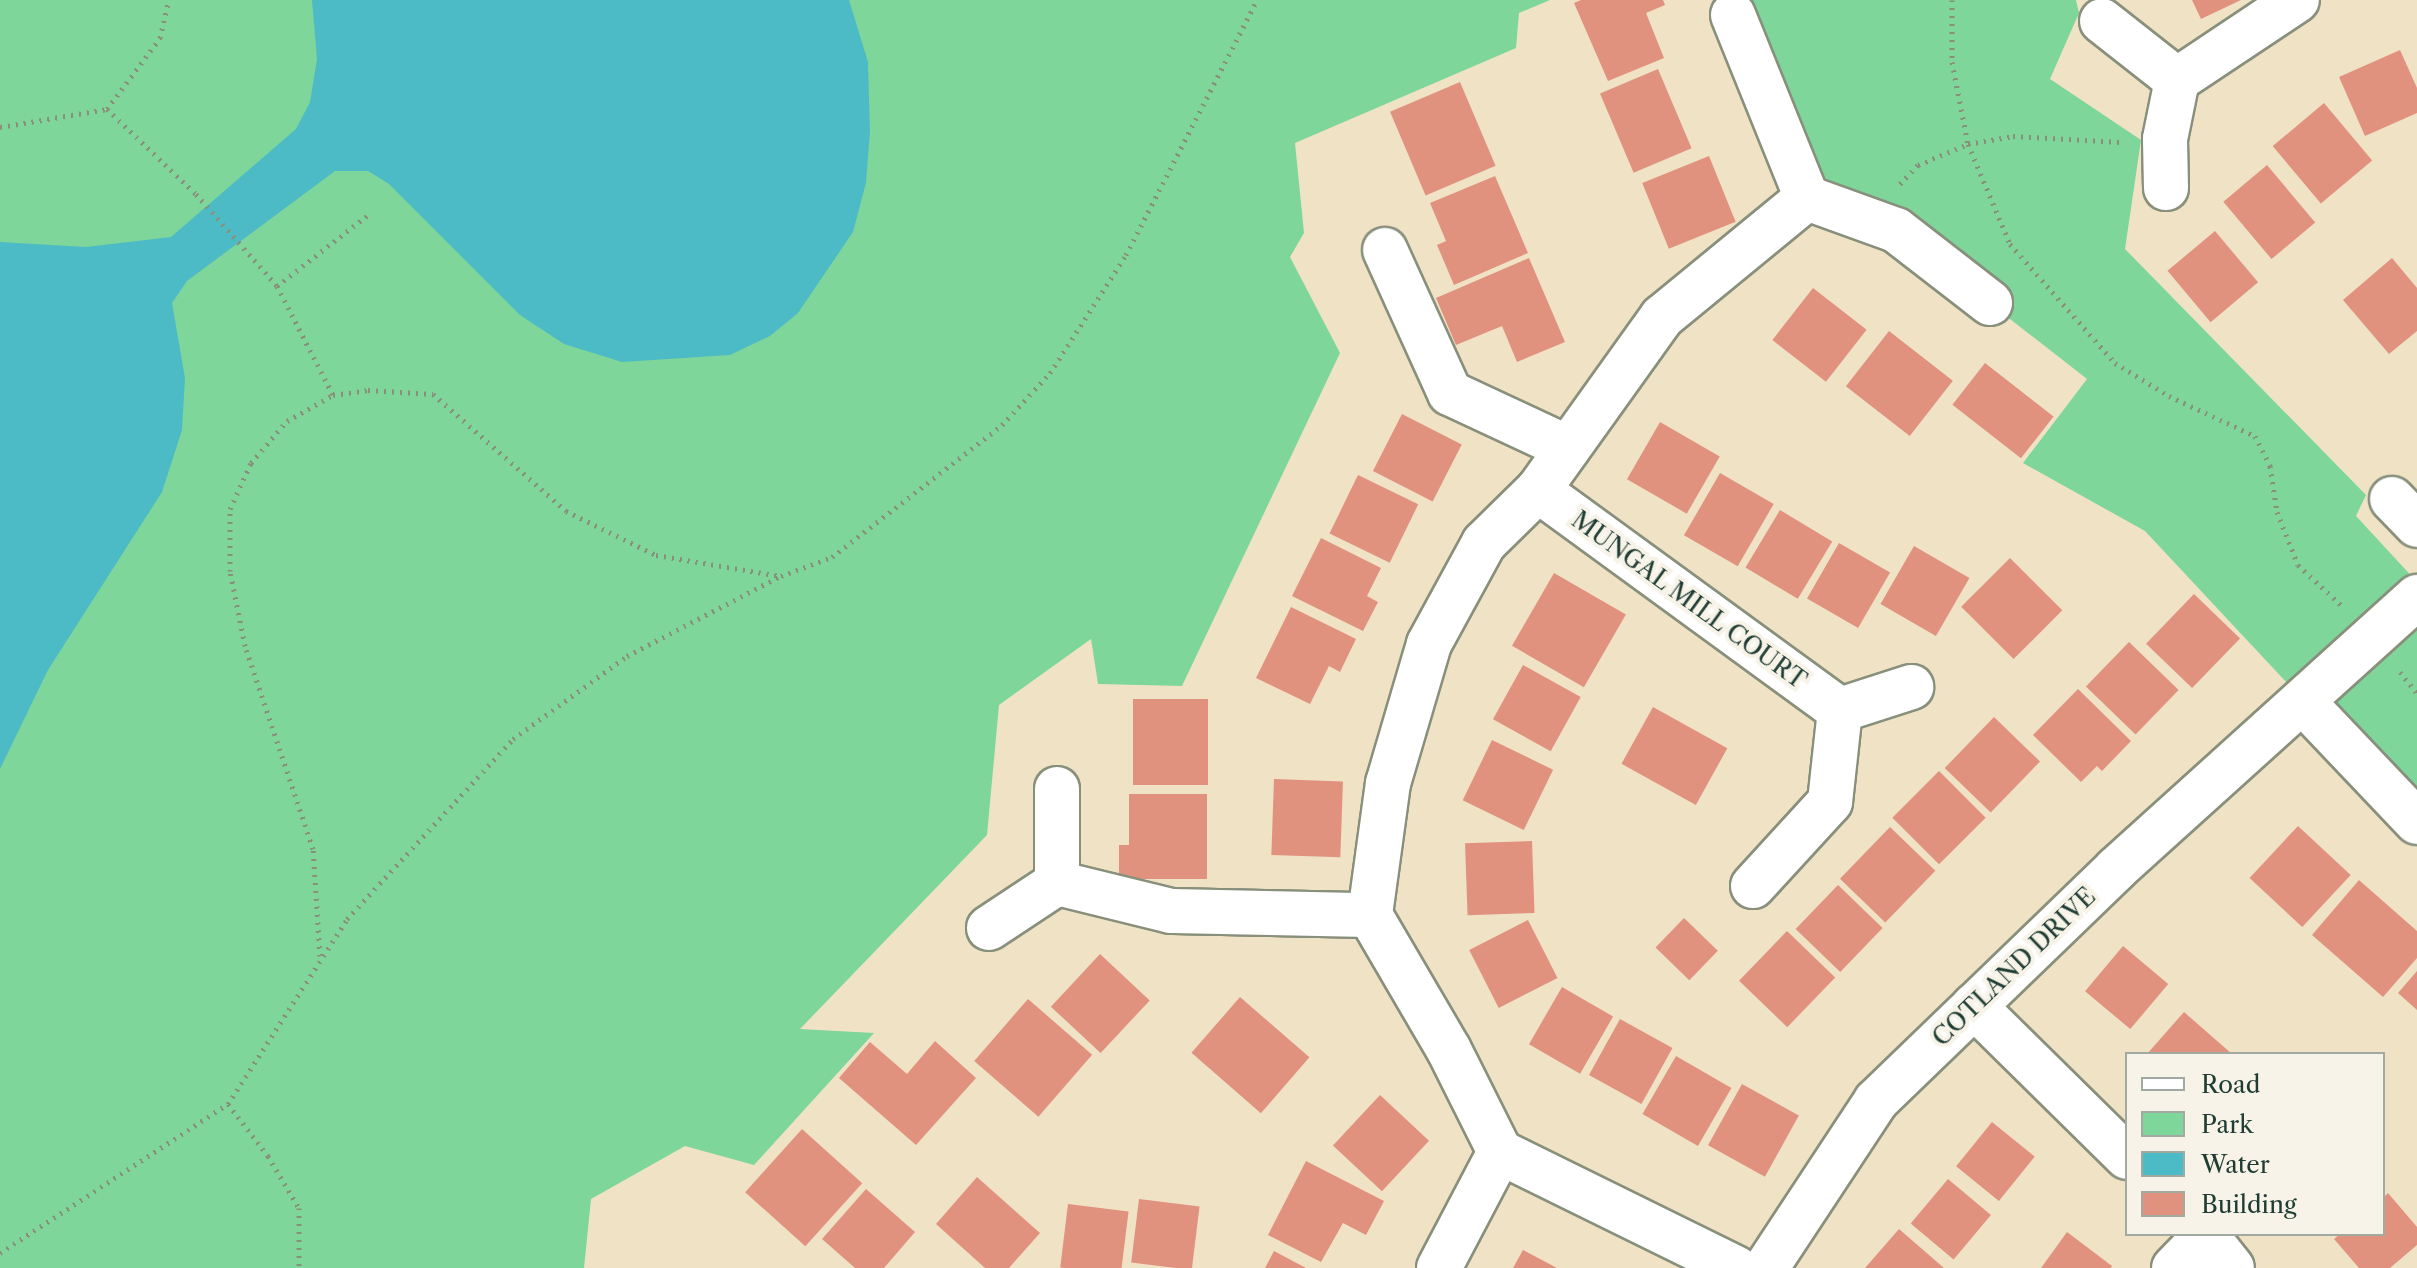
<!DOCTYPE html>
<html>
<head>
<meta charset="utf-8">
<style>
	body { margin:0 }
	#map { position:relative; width:2417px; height:1268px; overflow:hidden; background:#f0e2c5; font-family:"Libre Caslon Text",serif }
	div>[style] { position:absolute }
	.green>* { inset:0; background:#7ed69b }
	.water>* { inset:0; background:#4dbbc5 }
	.building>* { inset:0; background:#e0927f; transform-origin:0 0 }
	.path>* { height:5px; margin-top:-2.5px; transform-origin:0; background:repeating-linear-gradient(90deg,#88907c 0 2px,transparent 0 8px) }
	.roads { filter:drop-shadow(2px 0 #88907c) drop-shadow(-2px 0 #88907c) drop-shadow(0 2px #88907c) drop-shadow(0 -2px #88907c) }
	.minor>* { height:44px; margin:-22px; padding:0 22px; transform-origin:22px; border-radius:22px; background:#fff }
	span { translate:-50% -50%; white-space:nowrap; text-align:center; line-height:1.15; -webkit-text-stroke:8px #f7f3e8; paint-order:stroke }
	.street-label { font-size:24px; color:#1f3d34 }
	.legend { position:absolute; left:2125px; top:1052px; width:260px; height:184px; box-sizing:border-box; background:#f7f3e8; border:2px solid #a1aaa0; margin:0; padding:10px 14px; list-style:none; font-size:24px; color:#1f3d34 }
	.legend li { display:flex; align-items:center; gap:16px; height:40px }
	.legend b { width:40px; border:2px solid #a1aaa0 }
</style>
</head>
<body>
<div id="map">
	<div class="green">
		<div style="clip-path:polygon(0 0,1550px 0,1519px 13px,1516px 48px,1295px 143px,1304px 233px,1290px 257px,1340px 353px,1182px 686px,1098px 684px,1091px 639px,999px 705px,987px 835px,800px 1029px,874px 1033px,754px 1165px,685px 1146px,591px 1199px,584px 1268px,0 1268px)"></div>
		<div style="clip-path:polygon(1727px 0,2076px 0,2079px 13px,2050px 79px,2141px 140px,2125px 249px,2366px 495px,2356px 516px,2417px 582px,2417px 822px,2145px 531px,2023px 463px,2087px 379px,1896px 230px,1807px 198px)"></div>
	</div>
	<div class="water">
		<div style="clip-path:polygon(312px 0,849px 0,868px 62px,870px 131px,866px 183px,853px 232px,798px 313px,770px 336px,730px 355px,622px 362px,564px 344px,520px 315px,389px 184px,368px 171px,335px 171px,187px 281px,172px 303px,185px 378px,182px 430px,162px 492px,48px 670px,0 769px,0 242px,86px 247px,171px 237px,296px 129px,310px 102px,317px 59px)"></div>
	</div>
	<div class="building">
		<div style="clip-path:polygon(1581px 0,1663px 0,1665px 5px,1646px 13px,1664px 58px,1608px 81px,1574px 3px)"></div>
		<div style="clip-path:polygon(2192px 0,2241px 0,2201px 19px)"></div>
		<div style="clip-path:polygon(2400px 50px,2417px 88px,2417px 113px,2365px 136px,2339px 77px)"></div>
		<div style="left:1658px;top:69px;width:86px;height:63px;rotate:67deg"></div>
		<div style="left:1460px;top:82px;width:91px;height:76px;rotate:67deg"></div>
		<div style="left:2324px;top:103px;width:75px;height:67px;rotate:50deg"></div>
		<div style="left:1709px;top:156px;width:71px;height:72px;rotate:68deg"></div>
		<div style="left:2267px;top:165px;width:75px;height:57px;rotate:50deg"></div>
		<div style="clip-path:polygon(1495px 176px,1528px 253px,1454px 285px,1437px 245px,1446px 241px,1430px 203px)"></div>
		<div style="left:2215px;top:231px;width:67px;height:62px;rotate:50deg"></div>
		<div style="clip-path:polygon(1529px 258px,1565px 342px,1517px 362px,1502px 326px,1456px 345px,1436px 298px)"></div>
		<div style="clip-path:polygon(2392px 258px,2417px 288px,2417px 331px,2389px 354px,2343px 300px)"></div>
		<div style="left:1813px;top:288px;width:68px;height:66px;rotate:38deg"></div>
		<div style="left:1889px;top:331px;width:81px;height:70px;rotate:38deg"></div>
		<div style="left:1985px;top:363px;width:87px;height:53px;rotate:38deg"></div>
		<div style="left:1402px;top:414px;width:67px;height:64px;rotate:27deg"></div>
		<div style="left:1660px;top:422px;width:69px;height:66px;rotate:30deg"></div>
		<div style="left:1720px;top:473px;width:62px;height:72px;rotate:30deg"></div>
		<div style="left:1358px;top:475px;width:67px;height:65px;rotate:26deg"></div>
		<div style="left:1780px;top:510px;width:61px;height:67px;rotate:31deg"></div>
		<div style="clip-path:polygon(1321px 538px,1381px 568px,1367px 596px,1378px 602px,1363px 631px,1292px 596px)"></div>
		<div style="left:1839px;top:543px;width:59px;height:64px;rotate:30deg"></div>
		<div style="left:1914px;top:546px;width:64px;height:67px;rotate:30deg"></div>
		<div style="left:2010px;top:558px;width:74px;height:69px;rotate:45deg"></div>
		<div style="left:1554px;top:573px;width:83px;height:84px;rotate:30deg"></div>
		<div style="left:2194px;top:594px;width:64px;height:69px;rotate:44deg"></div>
		<div style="clip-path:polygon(1291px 607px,1356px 639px,1340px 672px,1329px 666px,1310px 704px,1256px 678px)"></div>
		<div style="left:2129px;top:642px;width:69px;height:62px;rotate:44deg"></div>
		<div style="left:1523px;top:665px;width:66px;height:62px;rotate:29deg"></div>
		<div style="clip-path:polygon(2078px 689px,2131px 741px,2102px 771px,2097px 766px,2081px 782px,2033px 735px)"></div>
		<div style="left:1133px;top:699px;width:75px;height:86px"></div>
		<div style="left:1653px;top:707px;width:85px;height:65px;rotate:29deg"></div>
		<div style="left:1994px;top:717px;width:64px;height:71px;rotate:44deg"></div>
		<div style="left:1492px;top:740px;width:68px;height:67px;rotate:26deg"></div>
		<div style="left:1939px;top:771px;width:66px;height:66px;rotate:45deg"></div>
		<div style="left:1274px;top:779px;width:69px;height:76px;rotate:2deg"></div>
		<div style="clip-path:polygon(1129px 794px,1207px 794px,1207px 879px,1119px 879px,1119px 845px,1129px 845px)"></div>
		<div style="left:2298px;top:826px;width:72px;height:71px;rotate:43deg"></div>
		<div style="left:1890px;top:827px;width:63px;height:72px;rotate:44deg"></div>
		<div style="left:1532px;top:841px;width:72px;height:67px;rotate:88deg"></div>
		<div style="clip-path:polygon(2359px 880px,2417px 931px,2417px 958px,2383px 997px,2312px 935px)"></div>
		<div style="left:1838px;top:885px;width:62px;height:61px;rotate:44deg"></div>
		<div style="left:1684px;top:918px;width:47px;height:41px;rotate:44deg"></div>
		<div style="left:1528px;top:920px;width:65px;height:66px;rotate:63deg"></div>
		<div style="left:1787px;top:931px;width:67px;height:69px;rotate:44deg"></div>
		<div style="left:2123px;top:946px;width:59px;height:59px;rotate:40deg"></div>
		<div style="left:1100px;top:954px;width:68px;height:72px;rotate:43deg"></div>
		<div style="clip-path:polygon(2417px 971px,2417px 1010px,2398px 993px)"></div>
		<div style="left:1562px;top:987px;width:59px;height:66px;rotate:30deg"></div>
		<div style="left:1240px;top:997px;width:92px;height:74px;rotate:41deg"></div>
		<div style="left:1028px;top:999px;width:85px;height:82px;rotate:41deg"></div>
		<div style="clip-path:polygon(2184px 1012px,2232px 1054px,2147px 1054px)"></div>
		<div style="left:1620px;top:1019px;width:60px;height:64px;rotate:29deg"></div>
		<div style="clip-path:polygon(935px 1041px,976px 1078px,916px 1145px,839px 1078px,870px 1042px,907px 1074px)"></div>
		<div style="left:1676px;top:1056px;width:64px;height:67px;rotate:30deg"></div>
		<div style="left:1742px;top:1084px;width:65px;height:70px;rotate:29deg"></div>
		<div style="left:1380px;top:1095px;width:67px;height:69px;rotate:43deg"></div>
		<div style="left:1992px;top:1122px;width:55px;height:57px;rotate:39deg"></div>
		<div style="left:802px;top:1129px;width:81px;height:85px;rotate:42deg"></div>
		<div style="clip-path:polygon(1306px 1161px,1384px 1201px,1366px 1235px,1343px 1223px,1321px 1262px,1268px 1235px)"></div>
		<div style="clip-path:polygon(977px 1177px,1040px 1233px,1009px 1268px,985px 1268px,936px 1224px)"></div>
		<div style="left:1948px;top:1179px;width:56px;height:58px;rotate:40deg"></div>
		<div style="clip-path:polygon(866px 1189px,915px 1232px,884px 1268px,855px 1268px,822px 1239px)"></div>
		<div style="clip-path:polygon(2388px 1193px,2417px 1227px,2417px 1245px,2390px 1268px,2359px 1268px,2334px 1239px,2340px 1234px,2383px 1234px,2383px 1198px)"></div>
		<div style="left:1139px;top:1199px;width:61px;height:64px;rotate:7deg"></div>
		<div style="left:1068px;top:1204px;width:61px;height:64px;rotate:7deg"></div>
		<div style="clip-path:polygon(1899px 1229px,1944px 1268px,1865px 1268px)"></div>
		<div style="clip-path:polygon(2067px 1232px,2112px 1266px,2111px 1268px,2041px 1268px)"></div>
		<div style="clip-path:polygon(1523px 1250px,1557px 1268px,1513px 1268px)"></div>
		<div style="clip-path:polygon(1274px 1251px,1306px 1268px,1265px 1268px)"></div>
	</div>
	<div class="path">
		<div style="left:1952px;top:0;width:62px;rotate:90deg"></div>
		<div style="left:1952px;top:62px;width:84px;rotate:79deg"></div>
		<div style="left:1968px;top:144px;width:108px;rotate:67.2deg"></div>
		<div style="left:2010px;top:244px;width:159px;rotate:48.6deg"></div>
		<div style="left:2115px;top:363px;width:63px;rotate:31.4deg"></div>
		<div style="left:2169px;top:396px;width:95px;rotate:24.9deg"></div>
		<div style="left:2255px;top:436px;width:34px;rotate:63deg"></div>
		<div style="left:2270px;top:466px;width:47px;rotate:81.3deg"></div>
		<div style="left:2277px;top:512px;width:57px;rotate:68.4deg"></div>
		<div style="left:2298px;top:565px;width:59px;rotate:42.9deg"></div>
		<div style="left:107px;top:109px;width:123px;rotate:43.7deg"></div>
		<div style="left:196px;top:194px;width:123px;rotate:48.6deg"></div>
		<div style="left:277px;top:286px;width:123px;rotate:62.8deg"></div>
		<div style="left:0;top:127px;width:109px;rotate:-9.5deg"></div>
		<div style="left:107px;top:109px;width:89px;rotate:-53.3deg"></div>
		<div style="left:160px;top:38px;width:39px;rotate:-77deg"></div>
		<div style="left:1900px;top:184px;width:26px;rotate:-47deg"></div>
		<div style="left:1918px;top:165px;width:54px;rotate:-22.8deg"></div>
		<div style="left:1968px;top:144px;width:46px;rotate:-10.1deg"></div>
		<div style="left:2013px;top:136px;width:107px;rotate:3.2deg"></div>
		<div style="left:277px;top:286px;width:117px;rotate:-38deg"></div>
		<div style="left:2400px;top:672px;width:27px;rotate:51deg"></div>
		<div style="left:320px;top:956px;width:107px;rotate:-93.7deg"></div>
		<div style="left:313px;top:849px;width:214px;rotate:-108.5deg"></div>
		<div style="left:245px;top:646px;width:76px;rotate:-101.3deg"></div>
		<div style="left:230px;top:571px;width:62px;rotate:-90deg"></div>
		<div style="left:230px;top:509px;width:51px;rotate:-65.5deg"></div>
		<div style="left:251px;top:463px;width:55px;rotate:-49.4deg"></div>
		<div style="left:287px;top:421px;width:53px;rotate:-29.5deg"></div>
		<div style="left:333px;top:395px;width:35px;rotate:-8deg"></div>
		<div style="left:368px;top:390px;width:65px;rotate:3.5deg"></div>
		<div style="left:433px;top:394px;width:177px;rotate:41.3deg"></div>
		<div style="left:566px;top:511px;width:100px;rotate:26.1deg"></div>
		<div style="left:656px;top:555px;width:126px;rotate:9.6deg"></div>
		<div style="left:228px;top:1104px;width:66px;rotate:52.4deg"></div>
		<div style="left:268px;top:1156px;width:61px;rotate:59.2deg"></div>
		<div style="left:299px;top:1208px;width:60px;rotate:90deg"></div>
		<div style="left:0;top:1253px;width:272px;rotate:-33.2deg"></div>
		<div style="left:228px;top:1104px;width:220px;rotate:-57.2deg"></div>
		<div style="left:347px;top:919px;width:245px;rotate:-47.3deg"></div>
		<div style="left:513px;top:739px;width:141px;rotate:-36.1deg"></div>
		<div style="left:627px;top:656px;width:174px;rotate:-27.5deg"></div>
		<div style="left:781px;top:576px;width:54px;rotate:-20.4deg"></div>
		<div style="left:832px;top:557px;width:215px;rotate:-37.8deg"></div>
		<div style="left:1002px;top:425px;width:71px;rotate:-47.3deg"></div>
		<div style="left:1050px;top:373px;width:140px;rotate:-57.2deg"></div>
		<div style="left:1126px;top:255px;width:287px;rotate:-62.8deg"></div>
	</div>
	<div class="roads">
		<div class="minor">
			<div style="left:1733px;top:15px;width:197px;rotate:68deg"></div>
			<div style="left:1807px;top:198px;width:188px;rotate:140.6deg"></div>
			<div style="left:1662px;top:317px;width:213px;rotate:125.6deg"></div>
			<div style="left:1538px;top:490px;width:76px;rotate:135.5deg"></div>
			<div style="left:1484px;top:543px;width:115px;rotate:118.6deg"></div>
			<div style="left:1429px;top:644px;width:145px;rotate:106.4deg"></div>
			<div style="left:1388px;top:783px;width:133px;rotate:97.8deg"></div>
			<div style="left:1370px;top:915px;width:156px;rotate:59.7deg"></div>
			<div style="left:1449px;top:1050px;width:114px;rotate:63.4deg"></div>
			<div style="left:1500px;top:1152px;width:263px;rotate:26.2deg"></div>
			<div style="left:2102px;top:21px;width:95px;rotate:38.2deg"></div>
			<div style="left:2166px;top:188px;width:49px;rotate:-91.2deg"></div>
			<div style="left:2165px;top:139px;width:60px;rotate:-78.5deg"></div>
			<div style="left:2177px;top:80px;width:144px;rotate:-33.7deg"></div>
			<div style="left:1807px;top:198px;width:95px;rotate:19.8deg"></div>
			<div style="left:1896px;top:230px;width:119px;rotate:37.8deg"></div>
			<div style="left:1385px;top:250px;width:157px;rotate:65.6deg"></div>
			<div style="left:1450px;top:393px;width:130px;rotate:25deg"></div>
			<div style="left:1538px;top:490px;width:374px;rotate:36.1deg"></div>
			<div style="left:1840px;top:710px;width:75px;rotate:-17.9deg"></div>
			<div style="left:2392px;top:499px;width:36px;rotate:46deg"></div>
			<div style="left:2304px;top:703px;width:164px;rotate:46.5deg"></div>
			<div style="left:1057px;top:789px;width:94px;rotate:90deg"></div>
			<div style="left:1057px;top:883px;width:117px;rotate:13.8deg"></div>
			<div style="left:1171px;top:911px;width:199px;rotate:1.2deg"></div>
			<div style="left:1753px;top:886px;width:114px;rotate:-47.5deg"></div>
			<div style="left:1830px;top:802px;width:93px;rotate:-83.8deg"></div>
			<div style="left:989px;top:928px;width:82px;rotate:-33.5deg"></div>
			<div style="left:1974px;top:1006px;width:215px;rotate:44.6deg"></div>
			<div style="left:2205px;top:1234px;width:43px;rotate:51.5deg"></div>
			<div style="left:1439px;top:1268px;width:131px;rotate:-62.3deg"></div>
			<div style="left:1766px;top:1268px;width:200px;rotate:-56.6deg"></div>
			<div style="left:1876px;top:1101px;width:334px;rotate:-44deg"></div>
			<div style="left:2116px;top:869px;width:406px;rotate:-42.1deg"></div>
			<div style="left:2174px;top:1268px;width:46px;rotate:-45.9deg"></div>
		</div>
	</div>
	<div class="street-label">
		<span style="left:1689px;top:600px;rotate:36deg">MUNGAL MILL COURT</span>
		<span style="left:2014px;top:967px;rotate:-44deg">COTLAND DRIVE</span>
	</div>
	<ul class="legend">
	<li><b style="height:10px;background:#fff"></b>Road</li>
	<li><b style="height:22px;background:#7ed69b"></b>Park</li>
	<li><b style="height:22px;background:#4dbbc5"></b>Water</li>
	<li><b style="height:22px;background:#e0927f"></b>Building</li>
	</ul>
</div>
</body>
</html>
